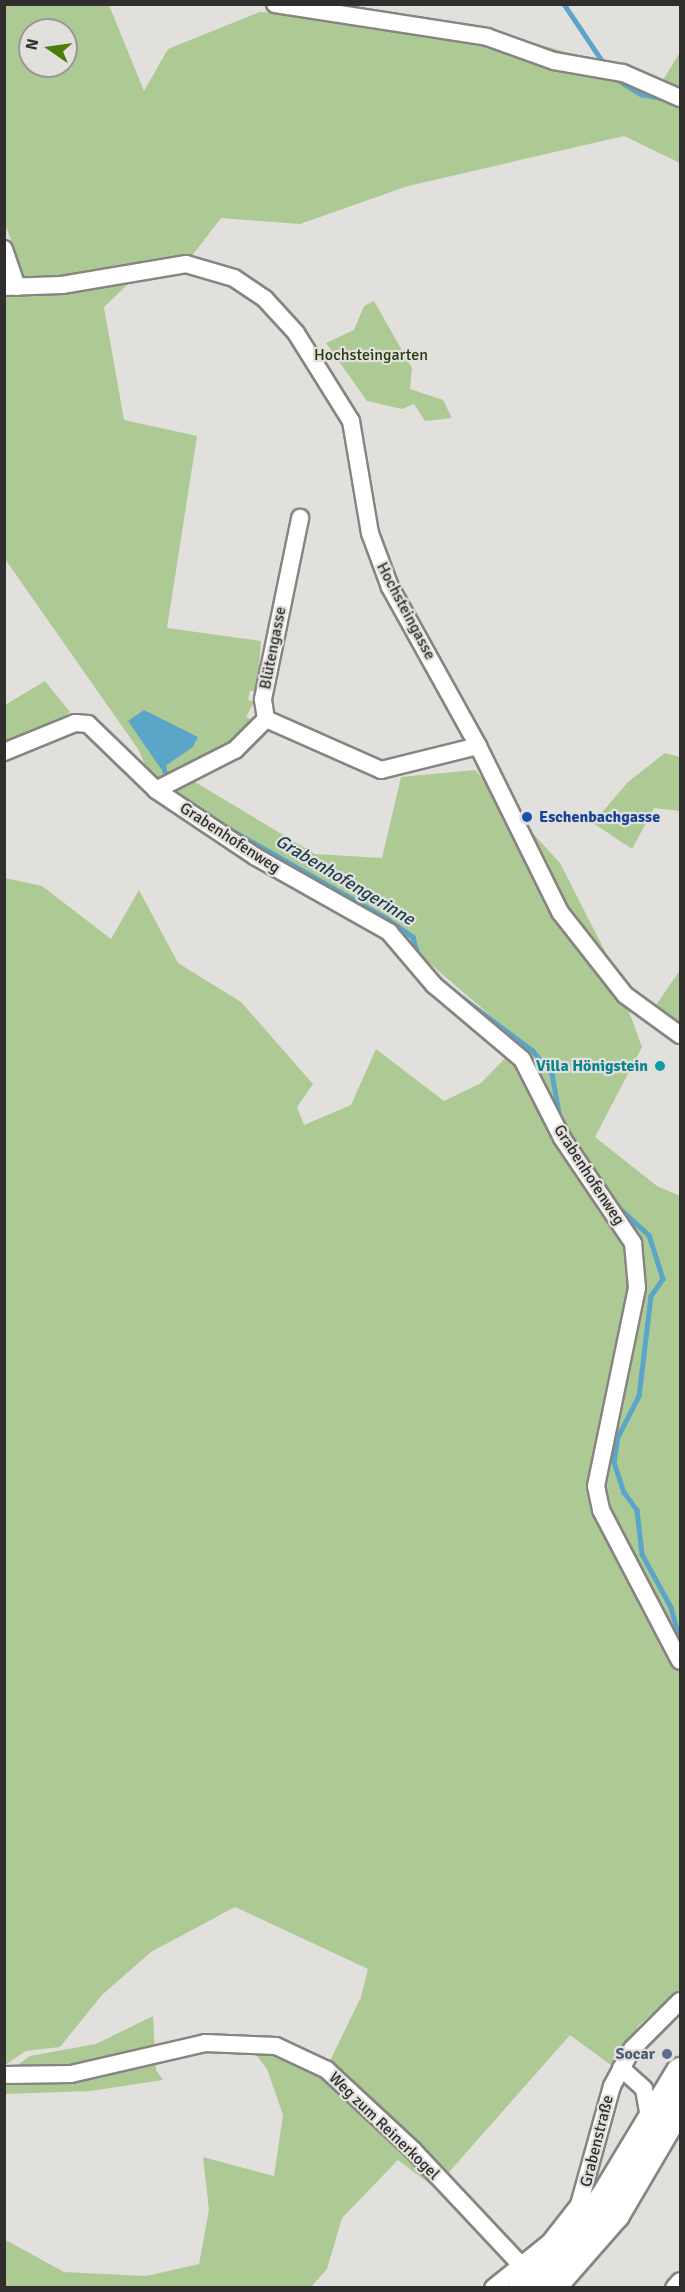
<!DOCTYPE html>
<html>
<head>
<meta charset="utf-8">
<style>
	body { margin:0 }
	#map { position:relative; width:685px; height:2292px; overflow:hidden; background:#e2e0dc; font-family:Signika,sans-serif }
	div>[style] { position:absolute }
	.green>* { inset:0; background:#adca95 }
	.water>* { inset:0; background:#5ba5c9 }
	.stream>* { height:4.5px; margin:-2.25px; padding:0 2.25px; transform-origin:2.25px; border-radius:2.25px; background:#5ba5c9 }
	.roads { filter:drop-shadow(2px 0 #878581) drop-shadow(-2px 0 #878581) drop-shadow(0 2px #878581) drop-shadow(0 -2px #878581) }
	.minor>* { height:16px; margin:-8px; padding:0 8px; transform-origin:8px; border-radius:8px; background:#fff }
	.primary>* { height:26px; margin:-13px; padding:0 13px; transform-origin:13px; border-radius:13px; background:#fff }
	.dots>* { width:16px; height:16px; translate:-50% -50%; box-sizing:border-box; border:3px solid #e2e0dc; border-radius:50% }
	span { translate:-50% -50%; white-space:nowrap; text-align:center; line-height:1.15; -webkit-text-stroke:4.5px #e2e0dc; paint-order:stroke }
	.park-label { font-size:16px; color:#24390d }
	.street-label { font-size:16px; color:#302f2e }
	.transit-label { font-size:16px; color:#164399; font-weight:700 }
	.left { translate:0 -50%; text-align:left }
	.culture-label { font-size:16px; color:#0d838f; font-weight:700 }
	.right { translate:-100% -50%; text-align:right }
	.service-label { font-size:16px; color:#4e5e75; font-weight:700 }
	.water-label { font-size:18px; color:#1c3d4d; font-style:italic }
	.frame { position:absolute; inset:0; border:6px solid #302f2e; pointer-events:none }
	.north { position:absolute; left:18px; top:18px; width:60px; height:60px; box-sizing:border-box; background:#e2e0dc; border:2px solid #9b9996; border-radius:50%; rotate:283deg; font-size:16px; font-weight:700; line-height:24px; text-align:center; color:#302f2e }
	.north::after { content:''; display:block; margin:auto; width:21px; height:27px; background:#4b7d0c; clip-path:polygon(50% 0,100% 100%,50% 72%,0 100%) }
</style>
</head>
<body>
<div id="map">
	<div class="green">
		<div style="clip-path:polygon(evenodd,5px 5px,109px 5px,144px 91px,168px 49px,260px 12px,468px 24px,663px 80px,680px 52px,680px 163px,624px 136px,408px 186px,300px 224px,221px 218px,188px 261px,142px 271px,104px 307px,124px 420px,197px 436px,167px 628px,261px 641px,257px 692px,250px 691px,248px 700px,254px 702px,246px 717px,254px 721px,190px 779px,315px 854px,382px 858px,401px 777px,475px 770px,560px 863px,611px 963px,642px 1047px,595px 1137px,657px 1186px,680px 1196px,680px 1989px,639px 2025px,612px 2066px,570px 2035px,435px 2188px,398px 2160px,342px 2218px,327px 2269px,311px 2287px,5px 2287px,4px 2239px,64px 2272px,146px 2276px,199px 2264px,209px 2210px,203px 2157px,274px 2176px,283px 2115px,267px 2069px,248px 2044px,327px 2067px,361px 1997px,368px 1969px,235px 1907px,151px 1952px,102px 1995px,60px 2047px,26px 2051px,5px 2065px,5px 878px,42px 886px,111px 939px,139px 890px,178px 963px,241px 1002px,313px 1084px,297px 1107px,304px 1125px,351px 1105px,376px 1049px,444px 1101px,481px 1083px,521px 1042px,384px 924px,156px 790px,138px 749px,5px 559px,5px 276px,23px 272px,5px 224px,5px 5px,30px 30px,66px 30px,66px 66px,30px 66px,30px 30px)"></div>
		<div style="clip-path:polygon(374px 301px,412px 368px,410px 389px,443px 400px,452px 418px,425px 421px,414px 404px,402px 409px,367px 401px,326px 343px,354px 330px,364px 306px)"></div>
		<div style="clip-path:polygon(45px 681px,70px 712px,53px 725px,5px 741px,5px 705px)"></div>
		<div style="clip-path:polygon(665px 753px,680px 757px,680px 811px,654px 808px,632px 849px,593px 823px,628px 782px)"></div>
		<div style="clip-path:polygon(680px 970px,680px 1023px,652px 1011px)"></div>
		<div style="clip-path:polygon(153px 2016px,156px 2070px,163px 2080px,91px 2091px,5px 2094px,4px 2075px,30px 2056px,96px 2044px)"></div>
	</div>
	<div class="water">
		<div style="clip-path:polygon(144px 710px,198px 737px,193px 747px,161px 769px,128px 721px)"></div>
	</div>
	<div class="stream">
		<div style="left:564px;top:4px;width:73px;rotate:56.1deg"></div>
		<div style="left:615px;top:78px;width:31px;rotate:32deg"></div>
		<div style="left:641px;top:94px;width:21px;rotate:11deg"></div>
		<div style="left:163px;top:761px;width:11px;rotate:80deg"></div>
		<div style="left:207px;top:816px;width:206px;rotate:29.7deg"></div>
		<div style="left:386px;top:918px;width:33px;rotate:35deg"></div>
		<div style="left:413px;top:937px;width:22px;rotate:74deg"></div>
		<div style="left:455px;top:992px;width:98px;rotate:37.1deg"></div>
		<div style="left:533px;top:1051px;width:30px;rotate:50deg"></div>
		<div style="left:552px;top:1074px;width:45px;rotate:79.7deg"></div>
		<div style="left:560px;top:1118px;width:37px;rotate:59deg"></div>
		<div style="left:615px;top:1204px;width:46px;rotate:42.4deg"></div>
		<div style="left:649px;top:1235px;width:46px;rotate:72.3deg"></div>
		<div style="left:663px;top:1279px;width:21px;rotate:125deg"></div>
		<div style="left:651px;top:1296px;width:101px;rotate:96.8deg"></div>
		<div style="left:639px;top:1396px;width:46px;rotate:117.1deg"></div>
		<div style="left:618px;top:1437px;width:25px;rotate:99deg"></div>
		<div style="left:614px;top:1462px;width:32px;rotate:72deg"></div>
		<div style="left:624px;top:1492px;width:22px;rotate:54deg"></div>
		<div style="left:637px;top:1510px;width:44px;rotate:83.5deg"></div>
		<div style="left:642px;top:1554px;width:60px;rotate:61.3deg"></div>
		<div style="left:671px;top:1607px;width:34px;rotate:75deg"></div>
	</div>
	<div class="roads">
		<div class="minor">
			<div style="left:275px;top:4px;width:215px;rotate:8.8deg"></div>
			<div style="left:487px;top:37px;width:71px;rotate:19.7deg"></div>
			<div style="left:554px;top:61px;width:70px;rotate:9.9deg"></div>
			<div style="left:623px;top:73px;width:62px;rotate:23.7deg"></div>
			<div style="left:4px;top:249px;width:40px;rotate:71.1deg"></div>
			<div style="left:4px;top:287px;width:58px;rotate:-2deg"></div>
			<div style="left:62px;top:285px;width:126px;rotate:-9.6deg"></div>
			<div style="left:186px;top:264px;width:50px;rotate:16.3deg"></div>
			<div style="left:234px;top:278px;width:37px;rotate:34deg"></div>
			<div style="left:265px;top:299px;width:46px;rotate:47.6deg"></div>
			<div style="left:296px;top:333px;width:104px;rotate:58deg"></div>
			<div style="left:351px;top:421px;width:114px;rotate:80.4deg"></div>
			<div style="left:370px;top:533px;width:58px;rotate:69.7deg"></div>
			<div style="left:390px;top:587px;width:182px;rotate:61deg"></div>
			<div style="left:478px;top:746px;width:185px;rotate:63.7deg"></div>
			<div style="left:560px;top:912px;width:105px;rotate:51.9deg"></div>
			<div style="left:625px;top:995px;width:68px;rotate:36deg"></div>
			<div style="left:266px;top:719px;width:126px;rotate:23.9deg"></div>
			<div style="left:381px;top:770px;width:100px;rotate:-13.9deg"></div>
			<div style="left:266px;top:719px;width:20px;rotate:-99deg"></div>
			<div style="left:263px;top:699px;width:185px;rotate:-78.4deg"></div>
			<div style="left:4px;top:752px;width:77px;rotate:-22.2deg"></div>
			<div style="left:75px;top:723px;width:13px;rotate:4deg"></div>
			<div style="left:88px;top:724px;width:95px;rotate:44.1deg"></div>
			<div style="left:156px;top:790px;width:120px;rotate:33.8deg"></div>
			<div style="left:256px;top:857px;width:153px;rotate:29.4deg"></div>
			<div style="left:389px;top:932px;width:70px;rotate:49.7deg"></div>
			<div style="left:434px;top:985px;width:115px;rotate:40.1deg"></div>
			<div style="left:522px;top:1059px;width:89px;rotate:63.1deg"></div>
			<div style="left:562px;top:1138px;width:127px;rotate:55.9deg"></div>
			<div style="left:633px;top:1243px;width:45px;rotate:84.9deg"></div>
			<div style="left:637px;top:1288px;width:202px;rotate:101.7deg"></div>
			<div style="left:596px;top:1486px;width:25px;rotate:78deg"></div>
			<div style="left:601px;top:1510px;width:170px;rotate:62.4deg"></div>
			<div style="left:156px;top:790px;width:89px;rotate:-26.9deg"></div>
			<div style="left:235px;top:750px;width:44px;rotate:-45deg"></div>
			<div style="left:621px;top:2068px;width:31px;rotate:42deg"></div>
			<div style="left:644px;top:2089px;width:27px;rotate:80deg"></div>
			<div style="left:4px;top:2075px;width:67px;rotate:-0.9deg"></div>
			<div style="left:71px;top:2074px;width:138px;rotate:-13deg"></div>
			<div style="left:205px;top:2043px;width:71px;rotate:2.4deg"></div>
			<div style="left:276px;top:2046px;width:56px;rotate:25.2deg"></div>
			<div style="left:327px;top:2070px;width:117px;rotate:42.9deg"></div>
			<div style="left:413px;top:2150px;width:159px;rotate:46.8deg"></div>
			<div style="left:493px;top:2288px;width:73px;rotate:-38.9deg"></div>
			<div style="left:550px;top:2242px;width:47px;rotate:-51.9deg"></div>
			<div style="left:579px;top:2205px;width:123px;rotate:-74.5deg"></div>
			<div style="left:612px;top:2086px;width:42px;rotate:-61.6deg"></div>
			<div style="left:632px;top:2049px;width:68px;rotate:-45deg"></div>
			<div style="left:674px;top:2288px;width:9px;rotate:-49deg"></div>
		</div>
		<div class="primary">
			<div style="left:522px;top:2288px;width:71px;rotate:-43.9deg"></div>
			<div style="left:573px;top:2239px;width:52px;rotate:-53.6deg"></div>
			<div style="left:604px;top:2197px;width:147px;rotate:-58.9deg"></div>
			<div style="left:552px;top:2288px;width:97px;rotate:-48.8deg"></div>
			<div style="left:616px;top:2215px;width:126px;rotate:-59.6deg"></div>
		</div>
	</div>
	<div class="dots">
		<div style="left:527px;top:817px;background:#1a4fb4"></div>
		<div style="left:660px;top:1066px;background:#0f9aa8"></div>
		<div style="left:667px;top:2054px;background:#5c6f8a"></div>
	</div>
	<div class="park-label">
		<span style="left:371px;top:355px">Hochsteingarten</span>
	</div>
	<div class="street-label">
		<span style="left:406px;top:611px;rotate:62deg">Hochsteingasse</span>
		<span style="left:273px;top:648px;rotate:-79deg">Blütengasse</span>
		<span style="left:230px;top:838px;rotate:33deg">Grabenhofenweg</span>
		<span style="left:589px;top:1175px;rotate:57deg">Grabenhofenweg</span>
		<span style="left:384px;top:2126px;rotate:44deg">Weg zum Reinerkogel</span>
		<span style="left:597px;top:2141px;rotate:-76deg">Grabenstraße</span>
	</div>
	<div class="transit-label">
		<span class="left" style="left:539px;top:817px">Eschenbachgasse</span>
	</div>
	<div class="culture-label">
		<span class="right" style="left:648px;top:1066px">Villa Hönigstein</span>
	</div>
	<div class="service-label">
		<span class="right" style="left:655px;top:2054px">Socar</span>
	</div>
	<div class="water-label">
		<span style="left:345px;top:880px;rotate:31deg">Grabenhofengerinne</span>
	</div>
	<div class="frame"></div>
	<div class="north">N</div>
</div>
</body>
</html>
